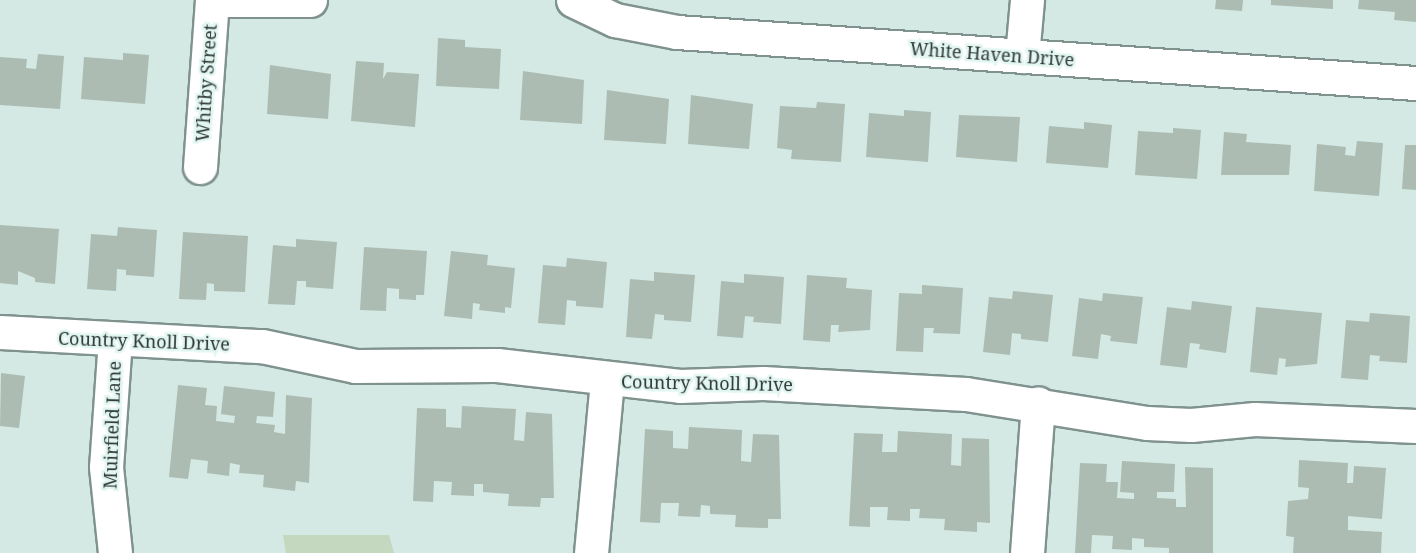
<!DOCTYPE html>
<style>
body{margin:0}
#map{position:relative;width:1416px;height:553px;overflow:hidden;background:#d4e9e4;font-family:"Noto Serif",serif}
div>[style]{position:absolute}
[style*='--x']{left:calc(var(--x)*1px);top:calc(var(--y)*1px);width:calc(var(--w)*1px);rotate:calc(var(--a)*1deg)}
.green>*{inset:0;background:#c4d7bf}
.building>*{inset:0;background:#acbcb3}
.roads{filter:drop-shadow(2px 0 #7f928e) drop-shadow(-2px 0 #7f928e) drop-shadow(0 2px #7f928e) drop-shadow(0 -2px #7f928e)}
.minor>*{height:33px;margin:-16.5px;padding:0 16.5px;transform-origin:16.5px;border-radius:16.5px;background:#fff}
span{translate:-50% -50%;white-space:nowrap;text-align:center;line-height:1.15;-webkit-text-stroke:5px #e1f6f1;paint-order:stroke}
.street-label{font-size:18px;color:#323a38}
</style>
<div id="map">
<div class="green">
<div style="clip-path:polygon(283px 535px,389px 535px,394px 553px,286px 553px)"></div>
</div>
<div class="building">
<div style="clip-path:polygon(1216px 0,1243px 0,1242px 11px,1215px 9px)"></div>
<div style="clip-path:polygon(1271px 0,1333px 0,1333px 9px,1271px 5px)"></div>
<div style="clip-path:polygon(1359px 0,1416px 0,1416px 22px,1394px 20px,1395px 12px,1358px 9px)"></div>
<div style="clip-path:polygon(438px 38px,465px 40px,465px 47px,501px 49px,499px 89px,436px 86px)"></div>
<div style="clip-path:polygon(123px 53px,149px 55px,145px 104px,81px 99px,84px 57px,123px 60px)"></div>
<div style="clip-path:polygon(38px 54px,64px 56px,60px 109px,0 105px,0 57px,27px 59px,26px 68px,36px 69px)"></div>
<div style="clip-path:polygon(356px 61px,384px 63px,383px 79px,387px 72px,419px 74px,415px 127px,351px 121px)"></div>
<div style="clip-path:polygon(270px 65px,331px 74px,328px 119px,267px 114px)"></div>
<div style="clip-path:polygon(523px 71px,584px 80px,582px 124px,520px 120px)"></div>
<div style="clip-path:polygon(607px 90px,669px 99px,666px 144px,604px 140px)"></div>
<div style="clip-path:polygon(691px 95px,753px 104px,749px 149px,688px 144px)"></div>
<div style="clip-path:polygon(817px 102px,845px 104px,841px 162px,791px 159px,792px 150px,777px 148px,780px 106px,816px 108px)"></div>
<div style="clip-path:polygon(904px 110px,931px 112px,928px 162px,866px 157px,869px 113px,904px 116px)"></div>
<div style="clip-path:polygon(959px 115px,1020px 117px,1017px 162px,956px 157px)"></div>
<div style="clip-path:polygon(1084px 122px,1112px 125px,1108px 168px,1046px 163px,1049px 126px,1084px 129px)"></div>
<div style="clip-path:polygon(1173px 128px,1201px 130px,1197px 179px,1135px 175px,1138px 131px,1173px 133px)"></div>
<div style="clip-path:polygon(1224px 132px,1247px 134px,1246px 142px,1291px 145px,1289px 175px,1221px 175px)"></div>
<div style="clip-path:polygon(1357px 141px,1383px 143px,1379px 196px,1314px 191px,1317px 144px,1346px 147px,1345px 155px,1355px 156px)"></div>
<div style="clip-path:polygon(1405px 145px,1416px 145px,1416px 190px,1402px 189px)"></div>
<div style="clip-path:polygon(0 225px,59px 229px,55px 284px,35px 282px,35px 278px,18px 271px,18px 285px,0 283px)"></div>
<div style="clip-path:polygon(118px 227px,157px 230px,154px 277px,126px 275px,126px 270px,117px 269px,116px 291px,87px 289px,91px 234px,117px 236px)"></div>
<div style="clip-path:polygon(183px 232px,248px 236px,245px 292px,214px 291px,214px 284px,207px 283px,206px 300px,179px 299px)"></div>
<div style="clip-path:polygon(296px 239px,337px 242px,333px 289px,306px 287px,306px 281px,297px 281px,295px 305px,268px 304px,273px 245px,296px 247px)"></div>
<div style="clip-path:polygon(364px 247px,427px 251px,424px 295px,416px 295px,416px 300px,399px 299px,399px 289px,387px 288px,386px 311px,360px 310px)"></div>
<div style="clip-path:polygon(451px 251px,488px 255px,487px 265px,515px 268px,511px 308px,505px 307px,505px 313px,479px 310px,480px 304px,473px 303px,472px 319px,444px 316px)"></div>
<div style="clip-path:polygon(567px 258px,607px 262px,603px 308px,576px 306px,576px 301px,567px 300px,565px 325px,538px 323px,543px 265px,566px 267px)"></div>
<div style="clip-path:polygon(654px 272px,695px 275px,691px 322px,664px 320px,664px 315px,655px 314px,652px 339px,626px 337px,630px 279px,654px 281px)"></div>
<div style="clip-path:polygon(744px 274px,784px 277px,781px 324px,753px 322px,754px 317px,745px 316px,743px 338px,717px 336px,721px 281px,744px 283px)"></div>
<div style="clip-path:polygon(807px 275px,847px 278px,846px 288px,872px 290px,870px 330px,838px 332px,839px 325px,831px 325px,830px 342px,803px 340px)"></div>
<div style="clip-path:polygon(922px 285px,963px 288px,960px 334px,933px 333px,934px 328px,924px 328px,923px 352px,896px 351px,899px 293px,922px 294px)"></div>
<div style="clip-path:polygon(1013px 291px,1053px 295px,1048px 342px,1021px 339px,1021px 334px,1012px 333px,1010px 355px,983px 352px,989px 297px,1012px 299px)"></div>
<div style="clip-path:polygon(1103px 293px,1143px 297px,1137px 344px,1110px 341px,1111px 336px,1101px 334px,1098px 359px,1072px 356px,1079px 298px,1102px 301px)"></div>
<div style="clip-path:polygon(1192px 301px,1232px 306px,1226px 353px,1199px 349px,1200px 344px,1190px 343px,1187px 368px,1160px 365px,1167px 307px,1191px 310px)"></div>
<div style="clip-path:polygon(1256px 307px,1322px 313px,1317px 364px,1285px 367px,1286px 359px,1279px 358px,1277px 375px,1250px 372px)"></div>
<div style="clip-path:polygon(1370px 313px,1410px 316px,1407px 363px,1379px 361px,1380px 356px,1370px 355px,1368px 380px,1341px 378px,1346px 320px,1369px 322px)"></div>
<div style="clip-path:polygon(1px 373px,25px 376px,19px 428px,0 426px)"></div>
<div style="clip-path:polygon(178px 385px,207px 388px,205px 405px,217px 406px,216px 421px,234px 423px,235px 416px,221px 414px,224px 386px,275px 392px,273px 417px,257px 416px,256px 423px,275px 425px,274px 432px,285px 434px,286px 395px,312px 398px,309px 483px,296px 481px,295px 491px,263px 487px,264px 475px,239px 473px,240px 465px,230px 463px,229px 476px,207px 473px,208px 461px,191px 459px,188px 479px,169px 477px)"></div>
<div style="clip-path:polygon(462px 406px,516px 409px,514px 440px,524px 441px,526px 412px,552px 414px,554px 498px,541px 498px,540px 507px,508px 506px,509px 494px,483px 492px,483px 484px,474px 484px,474px 496px,451px 495px,452px 482px,434px 481px,433px 502px,413px 501px,417px 408px,446px 409px,446px 427px,461px 428px)"></div>
<div style="clip-path:polygon(689px 427px,742px 430px,741px 461px,751px 462px,753px 434px,779px 435px,781px 519px,768px 519px,768px 528px,735px 527px,736px 515px,710px 514px,710px 506px,701px 505px,700px 517px,678px 516px,679px 503px,661px 503px,660px 523px,640px 522px,645px 429px,673px 431px,673px 448px,688px 449px)"></div>
<div style="clip-path:polygon(898px 431px,952px 434px,951px 465px,961px 466px,962px 438px,989px 439px,990px 523px,977px 522px,977px 532px,944px 530px,945px 519px,919px 518px,920px 509px,910px 509px,910px 521px,887px 520px,888px 507px,870px 507px,870px 527px,849px 526px,854px 433px,883px 434px,882px 452px,897px 452px)"></div>
<div style="clip-path:polygon(1299px 460px,1348px 463px,1347px 483px,1353px 483px,1354px 466px,1386px 468px,1382px 519px,1348px 516px,1348px 530px,1382px 532px,1381px 553px,1293px 553px,1294px 537px,1286px 536px,1288px 501px,1308px 499px,1309px 488px,1298px 487px)"></div>
<div style="clip-path:polygon(1122px 461px,1175px 464px,1174px 492px,1157px 492px,1157px 498px,1176px 499px,1176px 507px,1186px 507px,1185px 467px,1213px 468px,1213px 553px,1169px 553px,1169px 548px,1144px 547px,1144px 539px,1132px 538px,1132px 550px,1112px 549px,1113px 536px,1092px 535px,1091px 553px,1075px 553px,1080px 463px,1107px 464px,1106px 482px,1118px 482px,1117px 498px,1134px 499px,1134px 493px,1120px 492px)"></div>
</div>
<div class="roads">
<div class="minor">
<div style="--x:222;--y:0;--w:88;--a:0"></div>
<div style="--x:573;--y:0;--w:47;--a:25.5"></div>
<div style="--x:615;--y:20;--w:63;--a:11"></div>
<div style="--x:677;--y:32;--w:741;--a:3.95"></div>
<div style="--x:1022;--y:56;--w:56;--a:-84.9"></div>
<div style="--x:200;--y:167;--w:167;--a:-85.9"></div>
<div style="--x:0;--y:332;--w:262;--a:3.1"></div>
<div style="--x:262;--y:346;--w:95;--a:12.1"></div>
<div style="--x:355;--y:366;--w:142;--a:-0.4"></div>
<div style="--x:497;--y:365;--w:184;--a:6.5"></div>
<div style="--x:680;--y:386;--w:83;--a:-2.1"></div>
<div style="--x:763;--y:383;--w:203;--a:3.1"></div>
<div style="--x:966;--y:394;--w:183;--a:9.1"></div>
<div style="--x:1147;--y:423;--w:44;--a:2.6"></div>
<div style="--x:1191;--y:425;--w:64;--a:-5.4"></div>
<div style="--x:1255;--y:419;--w:161;--a:2.5"></div>
<div style="--x:115;--y:339;--w:128;--a:94"></div>
<div style="--x:106;--y:467;--w:86;--a:84"></div>
<div style="--x:591;--y:553;--w:173;--a:-84.7"></div>
<div style="--x:1027;--y:553;--w:150;--a:-85.8"></div>
</div>
</div>
<div class="street-label">
<span style="left:992px;top:54px;rotate:4deg">White Haven Drive</span>
<span style="left:206px;top:83px;rotate:-86deg">Whitby Street</span>
<span style="left:144px;top:341px;rotate:2deg">Country Knoll Drive</span>
<span style="left:707px;top:383px;rotate:1deg">Country Knoll Drive</span>
<span style="left:112px;top:425px;rotate:-88deg">Muirfield Lane</span>
</div>
</div>
